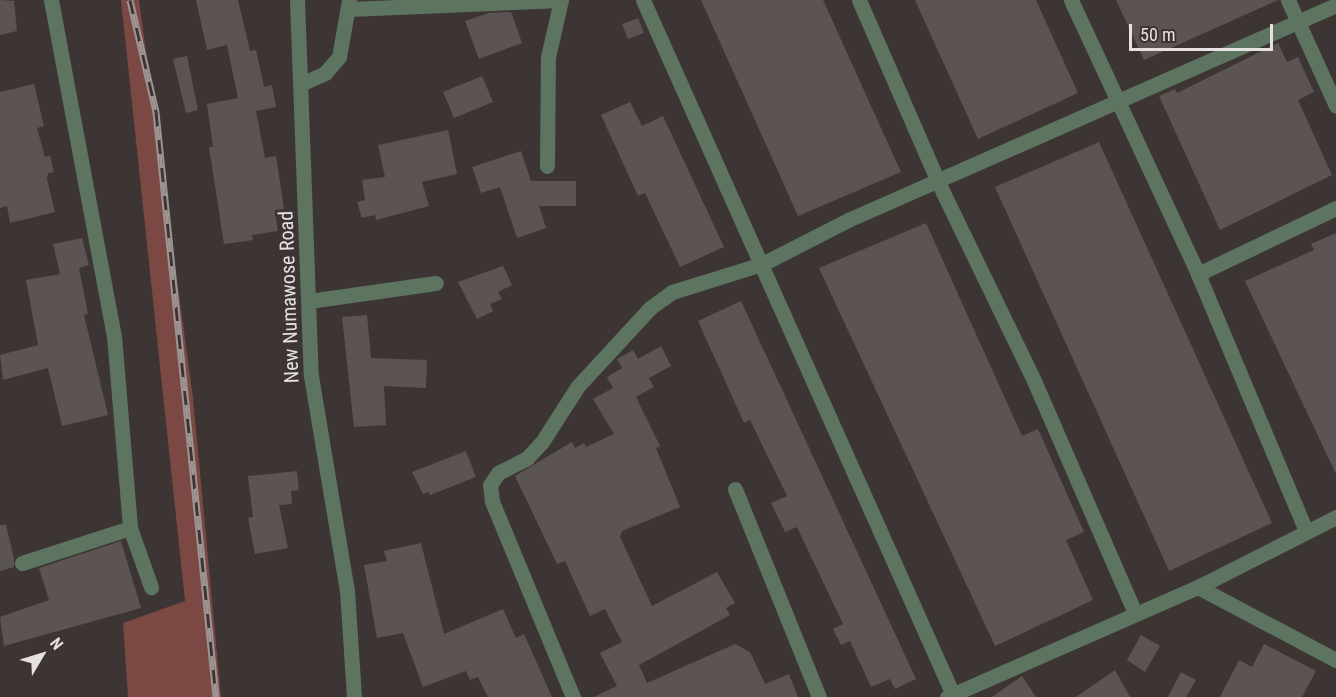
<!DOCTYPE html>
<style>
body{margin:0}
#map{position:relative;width:1336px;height:697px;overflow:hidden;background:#3d3534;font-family:"Roboto Condensed",sans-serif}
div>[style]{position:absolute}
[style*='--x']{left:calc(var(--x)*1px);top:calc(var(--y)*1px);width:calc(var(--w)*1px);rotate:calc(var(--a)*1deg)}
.green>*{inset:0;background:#7b4843}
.building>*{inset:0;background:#5c5453}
.minor>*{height:15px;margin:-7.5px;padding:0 7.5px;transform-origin:7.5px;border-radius:7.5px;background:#5d7461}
.rail>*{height:7px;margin-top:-3.5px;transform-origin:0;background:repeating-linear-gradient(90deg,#3d3534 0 14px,#9c9594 0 28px);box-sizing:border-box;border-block:2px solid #9c9594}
span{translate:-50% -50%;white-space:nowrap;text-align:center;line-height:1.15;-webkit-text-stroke:5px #3d3534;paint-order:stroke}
.street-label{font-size:20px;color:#e6e1e0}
.north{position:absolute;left:12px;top:625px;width:60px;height:60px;-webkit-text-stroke:4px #3d3534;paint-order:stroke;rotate:52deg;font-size:16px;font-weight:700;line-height:24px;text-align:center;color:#e6e1e0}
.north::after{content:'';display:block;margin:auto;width:21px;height:27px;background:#e6e1e0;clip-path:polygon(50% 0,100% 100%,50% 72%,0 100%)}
.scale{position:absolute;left:1129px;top:24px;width:144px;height:27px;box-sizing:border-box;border:3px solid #e6e1e0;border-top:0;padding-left:8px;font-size:18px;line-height:21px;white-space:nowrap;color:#e6e1e0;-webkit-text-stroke:4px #3d3534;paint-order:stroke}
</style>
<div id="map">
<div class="green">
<div style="clip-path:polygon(121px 0,139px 0,193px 398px,221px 697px,128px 697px,123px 623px,185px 601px)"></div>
</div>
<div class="building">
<div style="clip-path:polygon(0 0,14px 1px,17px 31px,0 35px)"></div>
<div style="clip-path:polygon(196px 0,238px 0,250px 51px,256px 50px,264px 87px,272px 85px,276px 107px,256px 111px,265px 158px,276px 156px,284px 209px,275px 210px,278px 231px,252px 235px,253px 240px,224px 244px,209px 147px,213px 147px,207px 104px,238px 98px,227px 45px,207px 50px)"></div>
<div style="clip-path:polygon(701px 0,823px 0,901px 172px,798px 216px)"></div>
<div style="clip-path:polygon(915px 0,1036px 0,1078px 93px,978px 139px)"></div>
<div style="clip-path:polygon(1116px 0,1278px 0,1144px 60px)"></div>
<div style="clip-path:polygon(511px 12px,522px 43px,479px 59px,465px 21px,489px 13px)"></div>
<div style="clip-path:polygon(638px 18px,644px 33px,628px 39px,622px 24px)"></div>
<div style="clip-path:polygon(1278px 43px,1287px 62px,1298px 57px,1314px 92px,1298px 100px,1332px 175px,1220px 230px,1159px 96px,1175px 89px,1177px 93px)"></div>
<div style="clip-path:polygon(187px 56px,198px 110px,186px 113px,173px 59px)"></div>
<div style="clip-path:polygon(482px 76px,493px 102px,454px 118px,443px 92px)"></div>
<div style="clip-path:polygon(34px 84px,44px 126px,37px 128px,45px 157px,50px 156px,54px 172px,48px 173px,47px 179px,55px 212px,10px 223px,7px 206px,0 208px,0 92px)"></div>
<div style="clip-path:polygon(630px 102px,642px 126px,663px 116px,724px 247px,680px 267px,645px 193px,638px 196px,601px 115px)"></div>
<div style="clip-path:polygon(448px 130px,457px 174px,422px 182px,429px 206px,376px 220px,375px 215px,362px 218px,357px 202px,365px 200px,362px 180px,385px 177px,378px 145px)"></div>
<div style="clip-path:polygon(1099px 142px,1272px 523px,1169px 571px,995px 187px)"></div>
<div style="clip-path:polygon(521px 151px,531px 181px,576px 181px,576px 206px,539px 206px,546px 228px,517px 238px,500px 187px,481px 193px,472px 167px)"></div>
<div style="clip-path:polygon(926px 223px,1022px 436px,1038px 429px,1084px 532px,1066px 540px,1093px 600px,995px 646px,819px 268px)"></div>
<div style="clip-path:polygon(1336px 233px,1336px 474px,1245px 281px,1314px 250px,1311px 244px)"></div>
<div style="clip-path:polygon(82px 238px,89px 265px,79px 268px,88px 314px,84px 315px,108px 415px,62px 426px,48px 368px,3px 380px,0 355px,38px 345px,26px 280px,60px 274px,53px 244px)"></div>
<div style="clip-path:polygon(503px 266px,512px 285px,498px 292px,502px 299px,490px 304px,493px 311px,477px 319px,458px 282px)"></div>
<div style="clip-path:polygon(741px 301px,916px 679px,895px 689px,890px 679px,871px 687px,850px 641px,841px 645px,833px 629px,843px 624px,797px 527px,785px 532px,771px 503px,787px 496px,750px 420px,744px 423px,698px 321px)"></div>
<div style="clip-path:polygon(367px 315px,371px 358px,427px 360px,426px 388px,384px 386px,386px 425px,354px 427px,342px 317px)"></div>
<div style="clip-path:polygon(661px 346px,671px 366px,649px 378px,654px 387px,636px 397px,660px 446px,656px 448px,680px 507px,622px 531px,620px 537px,652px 606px,717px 572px,735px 603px,726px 608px,730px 615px,639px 665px,647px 683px,735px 644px,750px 652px,765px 684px,789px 674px,798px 697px,594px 697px,617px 686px,600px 653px,622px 642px,605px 609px,590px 616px,565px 561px,557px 564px,515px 476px,572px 442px,575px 448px,584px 443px,586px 447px,614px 434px,593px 399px,613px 388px,607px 377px,622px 368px,617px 359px,633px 350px,638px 359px)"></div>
<div style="clip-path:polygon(466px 451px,476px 477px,430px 495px,428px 492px,423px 494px,412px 472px)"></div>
<div style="clip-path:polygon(297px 471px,299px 490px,291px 491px,292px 504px,279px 505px,288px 548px,255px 554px,248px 518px,253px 517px,248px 476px)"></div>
<div style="clip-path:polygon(0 525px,6px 525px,14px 558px,14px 567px,0 571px)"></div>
<div style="clip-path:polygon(121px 541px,141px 608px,4px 646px,0 617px,49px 600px,39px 568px)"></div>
<div style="clip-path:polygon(421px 543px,444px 634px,503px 609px,516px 638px,524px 634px,552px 697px,488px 697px,478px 677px,470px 680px,466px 671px,423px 687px,403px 633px,377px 638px,364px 565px,387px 561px,384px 551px)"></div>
<div style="clip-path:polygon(1141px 635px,1160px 646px,1145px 672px,1127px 660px)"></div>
<div style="clip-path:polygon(1264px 644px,1316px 671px,1302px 697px,1220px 697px,1239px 660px,1252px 667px)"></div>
<div style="clip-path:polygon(1115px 670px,1130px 697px,1076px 697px)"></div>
<div style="clip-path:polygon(1181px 672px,1196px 680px,1186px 697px,1168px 697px)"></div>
<div style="clip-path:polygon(1022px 676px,1036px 697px,992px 697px)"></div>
</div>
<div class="minor">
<div style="--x:51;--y:0;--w:342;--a:79.4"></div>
<div style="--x:114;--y:336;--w:193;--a:85.2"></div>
<div style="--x:130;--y:528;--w:63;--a:70.4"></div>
<div style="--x:297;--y:0;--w:376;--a:87.9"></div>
<div style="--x:311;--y:376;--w:218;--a:80.5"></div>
<div style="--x:347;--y:591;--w:106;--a:86.2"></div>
<div style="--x:643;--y:0;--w:763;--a:65.95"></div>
<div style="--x:859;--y:0;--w:198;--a:66.5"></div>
<div style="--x:938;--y:182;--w:223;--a:64.2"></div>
<div style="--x:1035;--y:383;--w:251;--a:66.5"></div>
<div style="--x:1071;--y:0;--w:302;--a:65.1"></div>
<div style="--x:1198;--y:274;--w:279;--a:67.2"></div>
<div style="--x:1288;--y:0;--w:116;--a:65.6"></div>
<div style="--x:349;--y:9;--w:212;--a:-2.4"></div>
<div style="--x:303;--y:83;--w:24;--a:-24"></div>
<div style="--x:325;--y:73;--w:21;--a:-49"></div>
<div style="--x:339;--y:57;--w:58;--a:-80"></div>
<div style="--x:547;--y:166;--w:109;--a:-89.5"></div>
<div style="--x:548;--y:57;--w:58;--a:-77.2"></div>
<div style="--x:1198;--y:274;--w:153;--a:-25.6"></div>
<div style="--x:309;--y:301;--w:128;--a:-8.1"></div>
<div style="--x:735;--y:489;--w:224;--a:68"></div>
<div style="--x:22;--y:563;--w:114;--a:-18"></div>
<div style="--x:1198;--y:587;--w:156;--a:27.9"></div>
<div style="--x:573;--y:697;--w:212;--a:-112.5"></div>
<div style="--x:492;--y:501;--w:16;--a:-97"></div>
<div style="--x:490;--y:485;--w:14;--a:-56"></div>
<div style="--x:498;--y:473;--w:33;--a:-27"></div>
<div style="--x:527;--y:458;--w:22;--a:-47"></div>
<div style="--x:542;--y:442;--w:67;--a:-57.3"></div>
<div style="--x:578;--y:386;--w:106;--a:-47.3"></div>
<div style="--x:650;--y:308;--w:27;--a:-36"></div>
<div style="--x:672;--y:292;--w:94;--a:-17.3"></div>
<div style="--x:762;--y:264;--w:97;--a:-27.1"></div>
<div style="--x:848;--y:220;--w:533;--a:-23.78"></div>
<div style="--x:947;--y:697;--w:274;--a:-23.7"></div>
<div style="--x:1198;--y:587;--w:155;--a:-26.9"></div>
</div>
<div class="rail">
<div style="--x:130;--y:0;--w:115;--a:76.9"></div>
<div style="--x:156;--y:112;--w:588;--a:84.14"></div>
</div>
<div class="street-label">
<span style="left:289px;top:297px;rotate:-92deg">New Numawose Road</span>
</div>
<div class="north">N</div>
<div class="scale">50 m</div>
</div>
